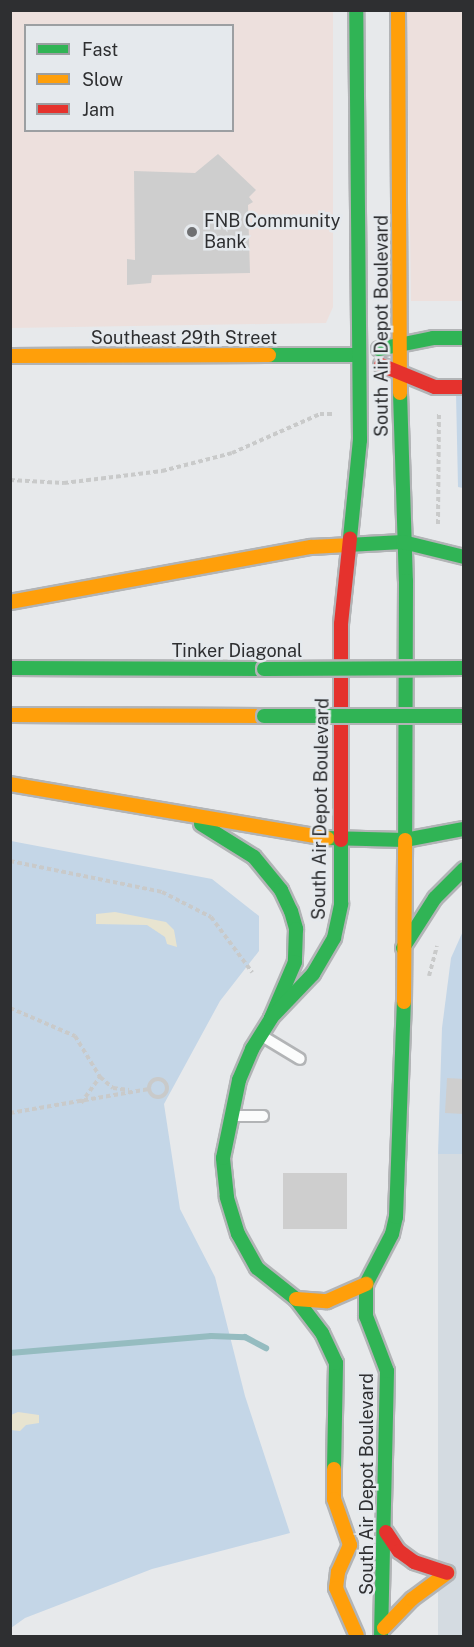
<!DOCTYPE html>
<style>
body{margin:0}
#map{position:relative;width:474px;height:1647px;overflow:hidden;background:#e7e9eb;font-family:"Public Sans",sans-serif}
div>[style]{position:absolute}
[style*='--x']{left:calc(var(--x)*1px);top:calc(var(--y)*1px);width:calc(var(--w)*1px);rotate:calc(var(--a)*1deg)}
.commercial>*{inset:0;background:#ede0dd}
.built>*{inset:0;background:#d4dbe1}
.green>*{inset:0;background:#c4d6e7}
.sand>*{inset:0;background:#e8e4d0}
.stream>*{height:6px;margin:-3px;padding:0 3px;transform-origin:3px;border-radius:3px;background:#95bcc0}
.building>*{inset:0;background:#cecece}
.path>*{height:4px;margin-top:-2px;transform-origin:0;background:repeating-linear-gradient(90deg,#c9caca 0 4.5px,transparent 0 7.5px)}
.path>.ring{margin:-2px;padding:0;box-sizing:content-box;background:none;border:4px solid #c9caca;border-radius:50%}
.roads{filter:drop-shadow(2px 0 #b2b4b6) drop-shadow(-2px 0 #b2b4b6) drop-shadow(0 2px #b2b4b6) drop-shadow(0 -2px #b2b4b6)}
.lane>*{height:10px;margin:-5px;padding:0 5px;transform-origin:5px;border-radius:5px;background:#fbfcfc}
.fast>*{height:14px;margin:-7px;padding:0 7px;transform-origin:7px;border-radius:7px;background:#30b455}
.slow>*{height:14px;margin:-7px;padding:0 7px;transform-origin:7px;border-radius:7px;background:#ff9f0a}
.jam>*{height:14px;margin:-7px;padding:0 7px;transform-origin:7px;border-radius:7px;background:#e5322d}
.bridges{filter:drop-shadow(2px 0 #b2b4b6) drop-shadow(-2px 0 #b2b4b6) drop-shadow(0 2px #b2b4b6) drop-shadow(0 -2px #b2b4b6)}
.fast-bridge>*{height:14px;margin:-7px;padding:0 7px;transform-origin:7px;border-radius:7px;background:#30b455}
.dots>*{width:16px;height:16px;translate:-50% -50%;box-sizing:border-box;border:3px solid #e5e9ed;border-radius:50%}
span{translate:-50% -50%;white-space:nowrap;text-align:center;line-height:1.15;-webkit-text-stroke:5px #e5e9ed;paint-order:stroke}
.poi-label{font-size:18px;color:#2e2f31}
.left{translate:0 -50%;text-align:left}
.street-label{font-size:18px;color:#2e2f31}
.frame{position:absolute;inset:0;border:12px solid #2e2f31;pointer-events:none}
.legend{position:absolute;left:24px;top:24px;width:210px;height:108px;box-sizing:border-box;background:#e5e9ed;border:2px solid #9c9fa2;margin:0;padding:8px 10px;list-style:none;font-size:18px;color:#2e2f31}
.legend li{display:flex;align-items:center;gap:12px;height:30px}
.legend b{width:30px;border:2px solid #9c9fa2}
</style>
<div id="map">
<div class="commercial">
<div style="clip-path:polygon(evenodd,10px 11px,333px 11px,333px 307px,326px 323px,11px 328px,10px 11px,26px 26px,232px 26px,232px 130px,26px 130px,26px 26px)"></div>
<div style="clip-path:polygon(407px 11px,463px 11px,463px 301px,411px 301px)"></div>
</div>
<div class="built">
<div style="clip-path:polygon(438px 1154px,463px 1154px,463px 1636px,438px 1636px)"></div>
</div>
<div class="green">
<div style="clip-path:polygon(456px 393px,463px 393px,463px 488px,458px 487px)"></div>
<div style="clip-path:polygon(11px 841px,212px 879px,259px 916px,259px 951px,220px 1001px,164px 1104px,180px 1209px,215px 1277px,245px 1396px,290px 1533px,152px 1569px,25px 1618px,11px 1628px)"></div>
<div style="clip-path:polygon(463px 931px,463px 1154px,438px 1154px,442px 1028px,451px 958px)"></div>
</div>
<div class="sand">
<div style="clip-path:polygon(115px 912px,166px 922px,174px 930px,177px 947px,167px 944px,165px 937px,147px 925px,96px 924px,96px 914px)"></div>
<div style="clip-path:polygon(18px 1412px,39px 1415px,39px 1423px,26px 1425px,20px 1431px,11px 1430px,11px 1415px)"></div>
</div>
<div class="stream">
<div style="--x:10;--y:1353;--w:202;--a:-4.8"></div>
<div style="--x:211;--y:1336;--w:34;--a:2"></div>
<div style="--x:245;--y:1337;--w:24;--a:28"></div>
</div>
<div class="building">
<div style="clip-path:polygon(218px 154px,256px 190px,249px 197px,253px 202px,248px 205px,250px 273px,152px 275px,151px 283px,127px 285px,127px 259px,135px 260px,134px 171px,195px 173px)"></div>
<div style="clip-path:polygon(447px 1078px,464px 1079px,464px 1114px,445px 1113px)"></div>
<div style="clip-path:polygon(283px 1173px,347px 1173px,347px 1229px,283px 1229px)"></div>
</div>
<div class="path">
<div style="--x:10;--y:480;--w:54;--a:3.2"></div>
<div style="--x:64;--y:483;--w:99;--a:-7"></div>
<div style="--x:162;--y:471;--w:72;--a:-14.4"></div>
<div style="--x:232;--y:453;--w:96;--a:-23.9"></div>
<div style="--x:320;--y:414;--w:14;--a:0"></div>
<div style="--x:438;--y:524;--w:112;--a:-89.5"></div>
<div style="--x:10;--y:861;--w:155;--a:11.5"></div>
<div style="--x:162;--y:892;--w:55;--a:27"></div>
<div style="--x:211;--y:917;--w:69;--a:53.3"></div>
<div style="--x:429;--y:976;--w:31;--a:-75"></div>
<div style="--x:10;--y:1008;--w:71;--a:23.3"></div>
<div style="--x:75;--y:1036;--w:48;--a:58.6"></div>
<div class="ring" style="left:149px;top:1079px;width:14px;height:14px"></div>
<div style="--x:81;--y:1103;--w:32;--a:-54"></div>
<div style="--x:100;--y:1077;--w:17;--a:40"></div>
<div style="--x:113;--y:1088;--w:16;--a:7"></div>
<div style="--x:10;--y:1113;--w:141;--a:-9.8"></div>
</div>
<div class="roads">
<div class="lane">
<div style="--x:262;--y:1036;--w:44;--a:31.2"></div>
<div style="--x:232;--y:1116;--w:31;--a:0"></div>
</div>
<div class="fast">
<div style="--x:379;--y:349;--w:55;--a:-11.5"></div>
<div style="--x:433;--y:338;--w:31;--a:0"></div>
<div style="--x:269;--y:355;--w:89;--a:0"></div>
<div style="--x:400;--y:393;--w:188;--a:88.2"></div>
<div style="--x:406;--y:581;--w:259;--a:90.2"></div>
<div style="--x:350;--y:538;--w:99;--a:-84.2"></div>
<div style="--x:360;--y:440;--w:430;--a:-90.5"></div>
<div style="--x:347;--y:545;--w:56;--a:-3.1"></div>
<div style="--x:403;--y:542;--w:63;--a:13.8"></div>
<div style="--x:10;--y:668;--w:254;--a:0.2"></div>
<div style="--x:201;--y:824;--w:62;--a:31.9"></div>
<div style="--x:254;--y:857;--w:43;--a:50.7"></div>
<div style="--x:281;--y:890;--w:23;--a:65"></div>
<div style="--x:291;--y:911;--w:19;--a:74"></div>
<div style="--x:296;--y:929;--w:33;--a:92"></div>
<div style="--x:295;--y:962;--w:61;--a:113.2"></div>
<div style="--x:327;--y:838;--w:78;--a:1.5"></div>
<div style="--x:405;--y:840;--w:60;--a:-10.6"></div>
<div style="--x:403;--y:948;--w:59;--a:-57.4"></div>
<div style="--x:435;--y:898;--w:41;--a:-45"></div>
<div style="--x:334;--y:1469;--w:106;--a:-88.9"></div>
<div style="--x:336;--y:1363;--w:33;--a:-115"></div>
<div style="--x:322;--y:1333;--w:43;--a:-127.4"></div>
<div style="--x:296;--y:1299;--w:50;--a:-141.5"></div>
<div style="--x:257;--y:1268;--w:39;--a:-119"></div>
<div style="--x:238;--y:1234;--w:39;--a:-107"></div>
<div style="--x:227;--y:1197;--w:39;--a:-96"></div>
<div style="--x:223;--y:1158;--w:80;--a:-78.4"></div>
<div style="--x:239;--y:1080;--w:34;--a:-67"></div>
<div style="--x:252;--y:1049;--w:36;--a:-58"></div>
<div style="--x:271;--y:1018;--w:61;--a:-46.3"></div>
<div style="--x:313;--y:974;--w:42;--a:-59.7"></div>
<div style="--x:334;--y:938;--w:35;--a:-78"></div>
<div style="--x:341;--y:904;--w:64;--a:-90"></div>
<div style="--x:381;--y:1636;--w:265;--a:-88.7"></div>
<div style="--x:387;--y:1371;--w:59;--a:-110.9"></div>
<div style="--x:366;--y:1316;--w:32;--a:-90"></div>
<div style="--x:366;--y:1284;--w:56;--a:-62.5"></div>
<div style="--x:392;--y:1234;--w:17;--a:-77"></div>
<div style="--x:396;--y:1217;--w:215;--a:-87.9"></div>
</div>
<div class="slow">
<div style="--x:398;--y:10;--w:383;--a:89.7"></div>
<div style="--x:10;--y:356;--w:259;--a:-0.2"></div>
<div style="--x:10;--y:602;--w:306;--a:-10.4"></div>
<div style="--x:311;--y:547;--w:36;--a:-3"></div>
<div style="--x:10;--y:715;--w:254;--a:0.2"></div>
<div style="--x:10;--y:784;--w:322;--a:9.7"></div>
<div style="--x:404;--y:1002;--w:162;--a:-89.6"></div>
<div style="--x:296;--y:1299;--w:31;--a:4"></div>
<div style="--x:327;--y:1301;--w:43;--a:-23.6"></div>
<div style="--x:334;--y:1469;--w:30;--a:90"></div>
<div style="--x:334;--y:1499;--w:49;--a:70.8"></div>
<div style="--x:350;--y:1545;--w:30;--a:114"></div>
<div style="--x:338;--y:1572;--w:16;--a:97"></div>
<div style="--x:336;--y:1588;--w:52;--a:66.4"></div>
<div style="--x:384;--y:1628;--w:40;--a:-46"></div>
<div style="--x:412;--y:1599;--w:44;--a:-36.6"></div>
</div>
<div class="jam">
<div style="--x:381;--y:365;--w:58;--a:22.2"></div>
<div style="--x:435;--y:387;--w:29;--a:0"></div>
<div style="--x:341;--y:840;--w:216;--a:-90"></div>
<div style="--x:341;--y:624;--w:86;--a:-84"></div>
<div style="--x:386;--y:1532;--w:23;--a:56"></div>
<div style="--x:399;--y:1551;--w:19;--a:36"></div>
<div style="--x:414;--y:1562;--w:35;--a:18"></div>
</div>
</div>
<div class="bridges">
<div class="fast-bridge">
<div style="--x:264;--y:669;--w:200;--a:-0.3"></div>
<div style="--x:264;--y:716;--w:200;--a:0"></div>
</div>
</div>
<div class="dots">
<div style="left:192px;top:232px;background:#6f7072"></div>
</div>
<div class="poi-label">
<span class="left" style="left:204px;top:232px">FNB Community<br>Bank</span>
</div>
<div class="street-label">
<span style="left:382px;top:326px;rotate:-90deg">South Air Depot Boulevard</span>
<span style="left:184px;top:338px">Southeast 29th Street</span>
<span style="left:237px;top:651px">Tinker Diagonal</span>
<span style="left:321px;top:809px;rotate:-89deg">South Air Depot Boulevard</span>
<span style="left:367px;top:1484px;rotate:-90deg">South Air Depot Boulevard</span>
</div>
<div class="frame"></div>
<ul class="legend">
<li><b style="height:8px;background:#30b455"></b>Fast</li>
<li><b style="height:8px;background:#ff9f0a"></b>Slow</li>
<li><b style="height:8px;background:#e5322d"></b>Jam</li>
</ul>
</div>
